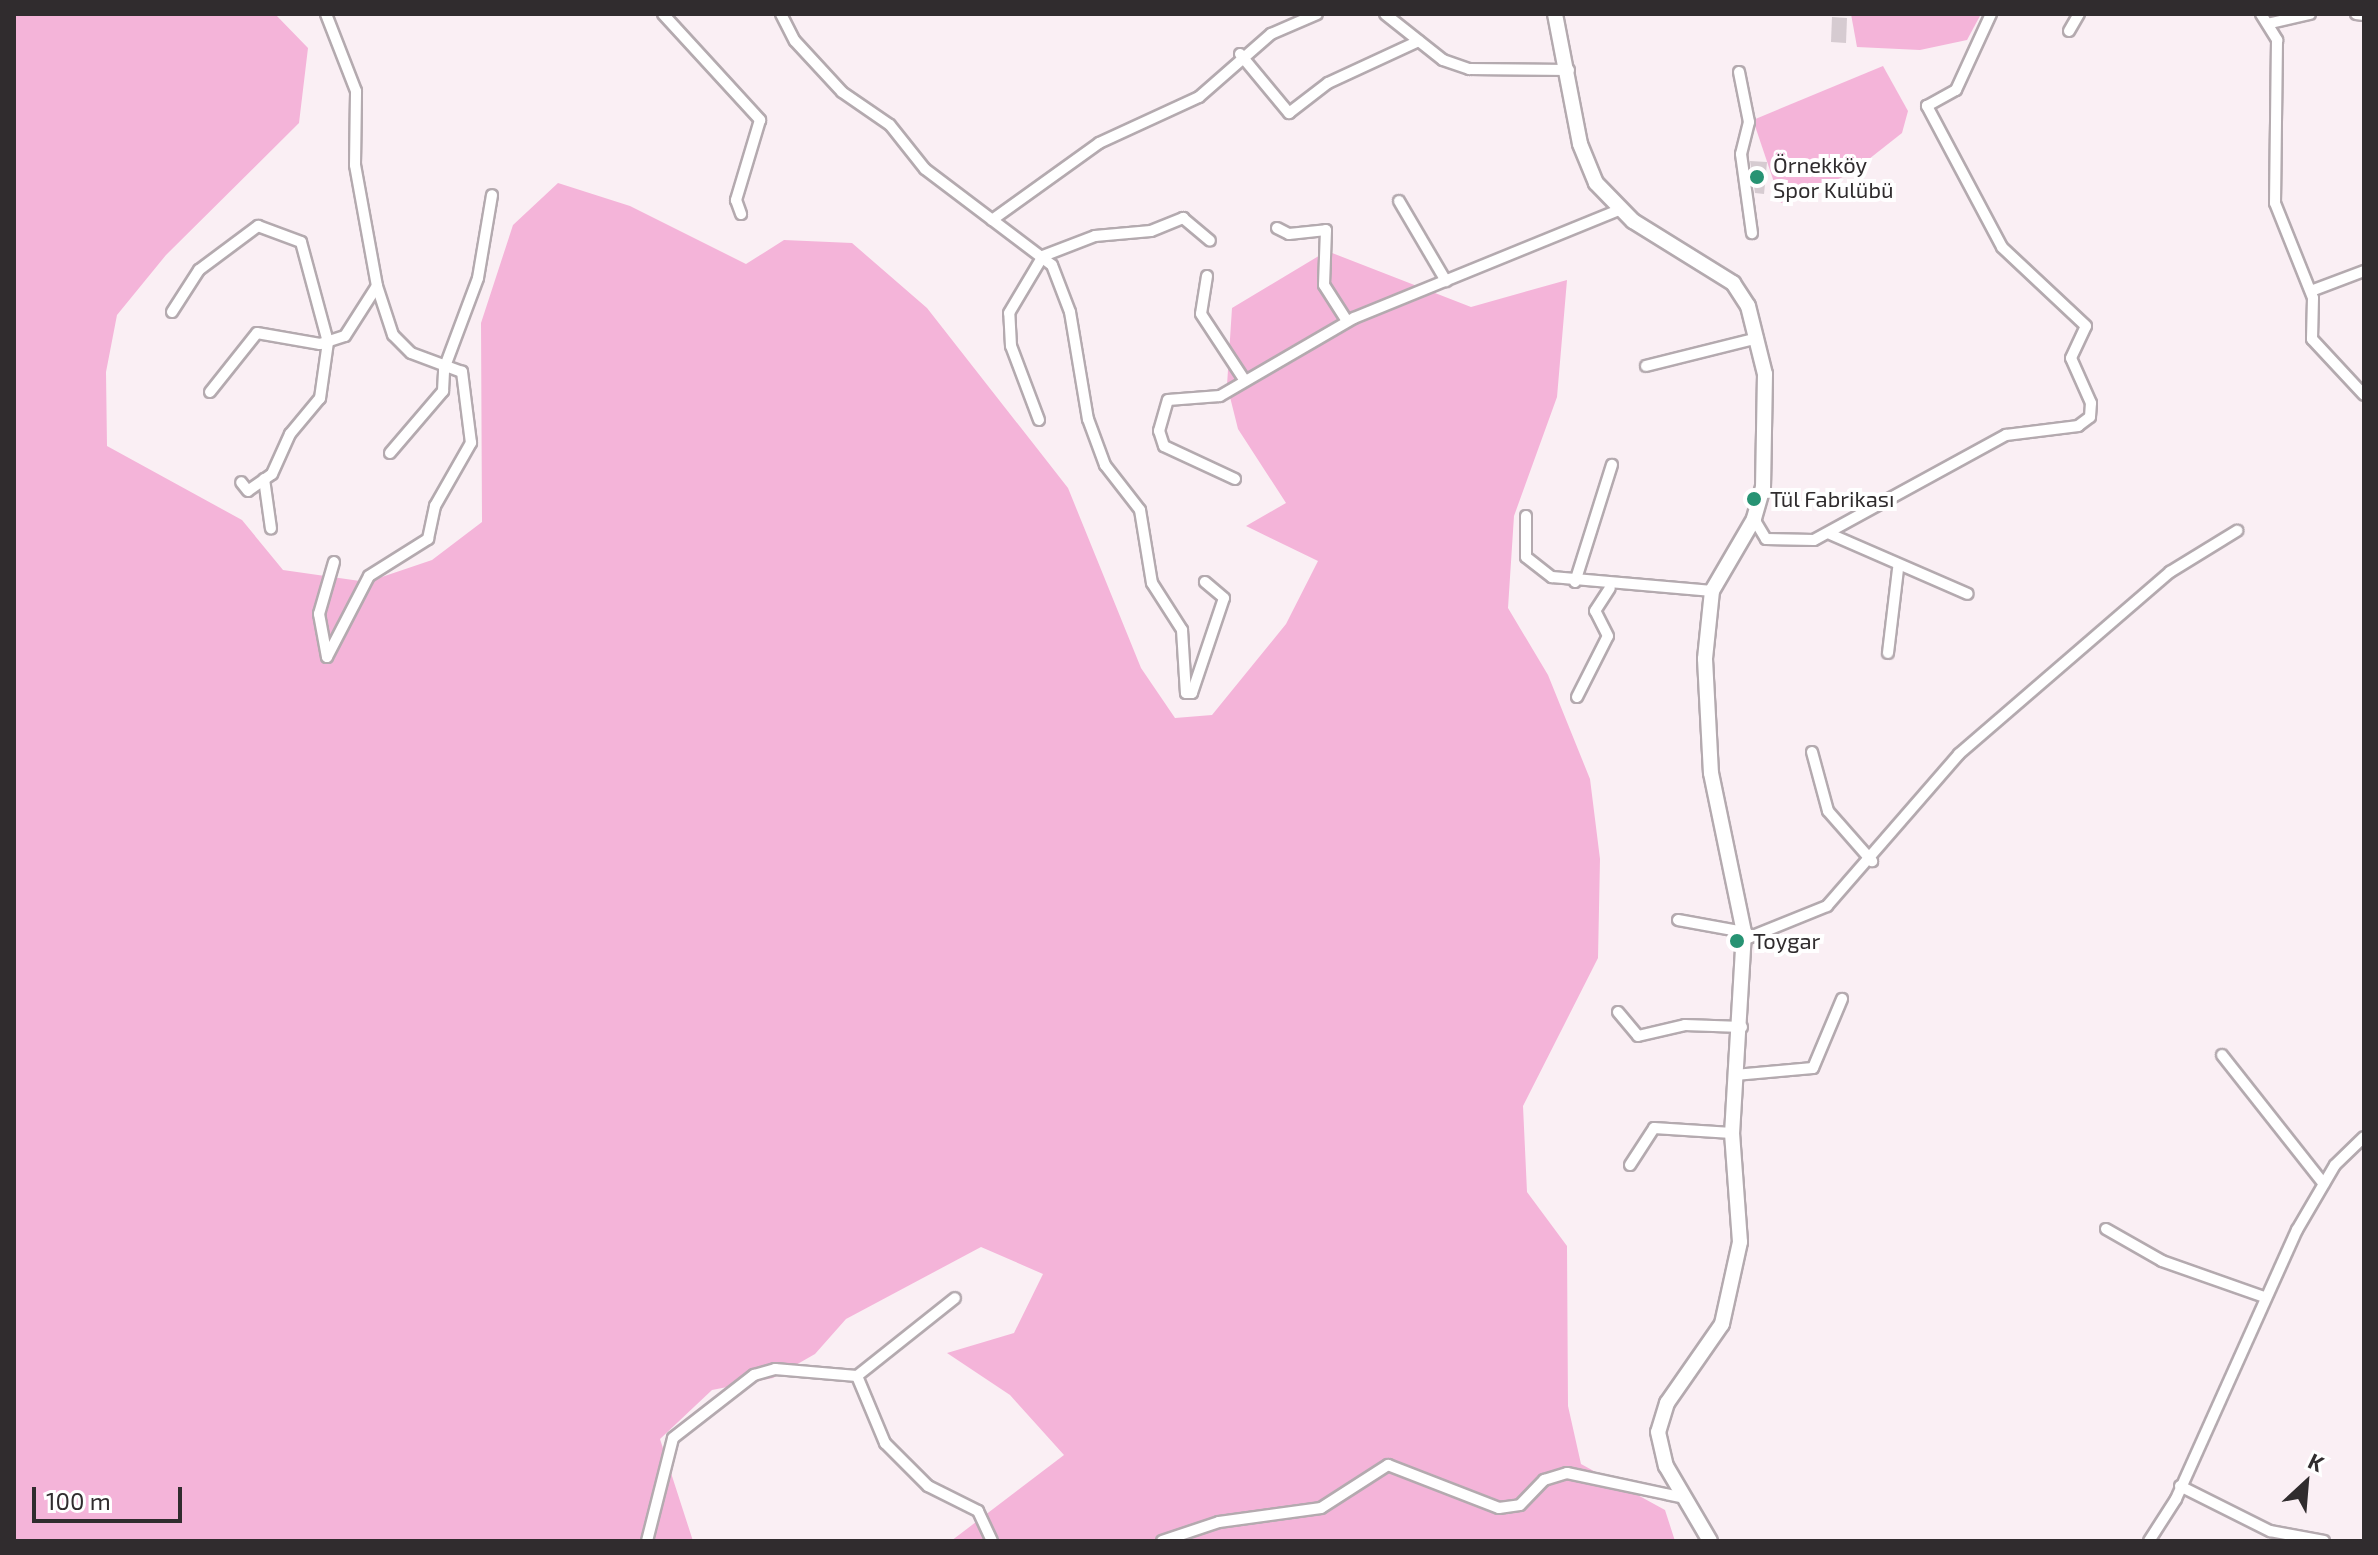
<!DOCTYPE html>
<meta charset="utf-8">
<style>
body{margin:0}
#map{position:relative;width:2378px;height:1555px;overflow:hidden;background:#faeff4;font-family:"Exo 2",sans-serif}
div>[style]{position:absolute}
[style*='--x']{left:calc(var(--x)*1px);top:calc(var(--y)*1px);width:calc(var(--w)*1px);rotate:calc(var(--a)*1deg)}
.green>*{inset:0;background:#f4b4d9}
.building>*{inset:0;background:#d6cbd1}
.roads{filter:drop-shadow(2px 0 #b4aaaf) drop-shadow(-2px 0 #b4aaaf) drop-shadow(0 2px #b4aaaf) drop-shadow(0 -2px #b4aaaf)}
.street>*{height:10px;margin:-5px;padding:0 5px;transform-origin:5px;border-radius:5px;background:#fff}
.secondary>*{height:14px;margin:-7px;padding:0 7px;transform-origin:7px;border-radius:7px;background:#fff}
.dots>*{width:22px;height:22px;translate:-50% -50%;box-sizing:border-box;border:4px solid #fff;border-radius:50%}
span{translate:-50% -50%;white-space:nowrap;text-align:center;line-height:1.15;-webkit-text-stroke:8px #fff;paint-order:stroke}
.poi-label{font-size:22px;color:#302c2e}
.left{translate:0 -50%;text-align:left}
.frame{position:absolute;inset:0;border:16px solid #302c2e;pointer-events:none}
.north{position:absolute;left:2266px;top:1443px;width:80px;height:80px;-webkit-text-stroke:6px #fff;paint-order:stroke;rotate:26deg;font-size:22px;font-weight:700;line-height:32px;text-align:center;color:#302c2e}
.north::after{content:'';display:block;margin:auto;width:28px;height:36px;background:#302c2e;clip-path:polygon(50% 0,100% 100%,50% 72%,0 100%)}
.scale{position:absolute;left:32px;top:1487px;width:150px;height:36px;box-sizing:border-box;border:4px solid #302c2e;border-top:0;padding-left:10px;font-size:24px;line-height:28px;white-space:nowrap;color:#302c2e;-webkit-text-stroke:6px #fff;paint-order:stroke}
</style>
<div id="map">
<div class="green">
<div style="clip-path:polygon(14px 14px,275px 14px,308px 48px,299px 123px,166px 255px,117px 315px,106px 372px,107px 446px,242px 520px,283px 570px,367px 582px,432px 560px,482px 522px,481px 323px,513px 225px,558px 183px,630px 206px,746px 264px,784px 240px,852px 243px,927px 308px,1068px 488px,1141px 668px,1175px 718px,1212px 715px,1286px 624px,1318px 561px,1246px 526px,1286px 503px,1238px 429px,1227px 385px,1232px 308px,1327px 251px,1471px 307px,1567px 280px,1557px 397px,1514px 516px,1508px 608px,1548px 675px,1590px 779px,1600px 859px,1598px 958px,1523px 1106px,1527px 1192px,1567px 1246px,1568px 1406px,1581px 1464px,1665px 1510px,1675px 1541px,951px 1541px,1064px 1455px,1010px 1395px,947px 1353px,1014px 1333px,1043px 1274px,981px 1247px,846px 1319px,815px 1354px,773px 1378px,712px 1390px,660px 1439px,693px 1541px,14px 1541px)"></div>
<div style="clip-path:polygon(1851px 14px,1981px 14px,1967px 40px,1920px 50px,1857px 47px)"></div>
<div style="clip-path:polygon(1883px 66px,1908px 111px,1902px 133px,1850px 174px,1781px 203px,1753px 120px)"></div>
</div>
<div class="building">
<div style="clip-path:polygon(1832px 17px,1847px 18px,1846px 43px,1831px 42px)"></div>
<div style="clip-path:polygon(1750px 161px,1767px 162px,1764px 194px,1755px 193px)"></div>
</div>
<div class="roads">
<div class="street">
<div style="--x:663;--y:14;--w:144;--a:47.5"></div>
<div style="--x:760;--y:120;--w:84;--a:106.7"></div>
<div style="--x:736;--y:200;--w:15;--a:70"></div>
<div style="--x:781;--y:14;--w:30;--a:63"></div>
<div style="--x:795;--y:41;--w:69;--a:47.3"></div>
<div style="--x:842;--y:92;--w:58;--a:34.5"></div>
<div style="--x:890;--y:125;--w:56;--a:51.5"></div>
<div style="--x:925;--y:169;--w:159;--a:37.1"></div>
<div style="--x:1052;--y:265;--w:50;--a:69"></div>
<div style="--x:1070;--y:312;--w:109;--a:80.5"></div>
<div style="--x:1088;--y:419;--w:49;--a:69.7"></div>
<div style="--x:1105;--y:465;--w:57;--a:52.1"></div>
<div style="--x:1140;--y:510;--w:74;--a:80.7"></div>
<div style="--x:1152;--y:583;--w:56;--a:57.4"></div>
<div style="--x:1182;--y:630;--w:63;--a:86.4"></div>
<div style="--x:1186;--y:693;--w:6;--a:0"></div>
<div style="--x:1192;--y:693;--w:100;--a:-71.4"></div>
<div style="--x:1224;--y:598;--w:25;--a:-140"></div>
<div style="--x:1385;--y:14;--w:74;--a:38.4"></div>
<div style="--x:1443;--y:60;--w:28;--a:19"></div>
<div style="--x:1469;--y:69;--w:100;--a:0.6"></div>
<div style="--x:2261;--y:14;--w:31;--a:58"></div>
<div style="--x:2277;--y:40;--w:163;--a:90.7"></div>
<div style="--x:2275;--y:203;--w:102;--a:68.2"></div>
<div style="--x:2313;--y:298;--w:41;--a:91.4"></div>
<div style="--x:2312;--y:339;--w:76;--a:47.1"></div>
<div style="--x:2356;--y:14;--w:8;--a:7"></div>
<div style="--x:2271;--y:23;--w:40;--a:-13"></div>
<div style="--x:2069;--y:31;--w:20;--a:-60"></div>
<div style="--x:1240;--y:54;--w:77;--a:50.3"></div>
<div style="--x:1289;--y:113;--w:49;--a:-37.6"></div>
<div style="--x:1328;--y:83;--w:100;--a:-24.8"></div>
<div style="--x:1739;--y:72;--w:51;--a:78.7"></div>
<div style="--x:1749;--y:122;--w:33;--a:104"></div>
<div style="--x:1741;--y:154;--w:80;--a:82.1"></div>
<div style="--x:1399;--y:201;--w:93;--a:59.6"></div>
<div style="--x:992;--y:220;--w:132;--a:-35.7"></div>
<div style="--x:1099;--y:143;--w:110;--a:-24.7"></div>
<div style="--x:1199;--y:97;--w:96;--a:-41.2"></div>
<div style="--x:1271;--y:34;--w:50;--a:-23.5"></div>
<div style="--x:1277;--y:228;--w:13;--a:27"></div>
<div style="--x:1289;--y:234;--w:37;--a:-6"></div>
<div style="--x:1326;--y:230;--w:55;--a:92.1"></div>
<div style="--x:1324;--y:285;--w:43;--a:57.4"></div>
<div style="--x:1207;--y:276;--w:38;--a:99"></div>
<div style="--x:1201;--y:314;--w:80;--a:56.7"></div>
<div style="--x:2311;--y:291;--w:57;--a:-20.7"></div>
<div style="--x:172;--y:312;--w:50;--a:-57.3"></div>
<div style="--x:199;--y:270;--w:74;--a:-36.7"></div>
<div style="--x:258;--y:226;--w:46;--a:20.4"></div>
<div style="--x:301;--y:242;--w:104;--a:74.9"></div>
<div style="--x:328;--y:342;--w:57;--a:98.1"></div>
<div style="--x:320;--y:398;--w:47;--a:129.8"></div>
<div style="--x:290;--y:434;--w:44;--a:114.2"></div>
<div style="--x:272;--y:474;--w:29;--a:145"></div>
<div style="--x:248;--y:491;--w:11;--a:-128"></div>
<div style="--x:1646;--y:366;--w:115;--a:-14"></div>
<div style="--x:210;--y:392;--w:75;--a:-51.5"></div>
<div style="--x:257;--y:333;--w:64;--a:9.9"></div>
<div style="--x:320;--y:344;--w:26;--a:-18"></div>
<div style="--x:345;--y:336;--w:59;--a:-57.4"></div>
<div style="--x:377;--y:286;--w:123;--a:-100.3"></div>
<div style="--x:355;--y:165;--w:74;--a:-89.2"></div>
<div style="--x:356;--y:91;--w:83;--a:-111.3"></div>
<div style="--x:1039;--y:420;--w:79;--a:-110.7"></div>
<div style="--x:1011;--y:346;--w:33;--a:-93"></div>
<div style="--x:1009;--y:313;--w:66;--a:-59.2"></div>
<div style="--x:1043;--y:256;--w:56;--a:-21"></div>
<div style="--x:1095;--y:236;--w:56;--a:-5.1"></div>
<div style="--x:1151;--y:231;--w:35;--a:-22"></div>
<div style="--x:1183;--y:218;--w:35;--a:40"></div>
<div style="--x:390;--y:453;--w:82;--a:-49.5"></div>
<div style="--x:443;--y:391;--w:22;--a:-87"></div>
<div style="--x:444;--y:369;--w:97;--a:-69.5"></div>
<div style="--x:478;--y:278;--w:84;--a:-80.4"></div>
<div style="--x:264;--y:479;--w:50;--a:82"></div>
<div style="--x:1235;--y:479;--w:78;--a:-155.1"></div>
<div style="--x:1164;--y:446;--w:16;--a:-108"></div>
<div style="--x:1159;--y:431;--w:32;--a:-74"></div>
<div style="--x:1168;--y:400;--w:52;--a:-4.4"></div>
<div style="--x:1220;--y:396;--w:155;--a:-30.2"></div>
<div style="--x:1354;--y:318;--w:286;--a:-22.2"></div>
<div style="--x:1526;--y:516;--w:41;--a:90"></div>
<div style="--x:1526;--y:557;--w:33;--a:38"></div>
<div style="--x:1552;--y:577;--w:161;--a:5"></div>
<div style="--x:1754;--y:519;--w:23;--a:59"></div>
<div style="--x:1766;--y:539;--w:48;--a:1.2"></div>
<div style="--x:1814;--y:540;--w:219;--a:-28.7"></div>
<div style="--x:2006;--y:435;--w:73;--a:-7.1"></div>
<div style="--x:2078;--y:426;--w:15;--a:-37"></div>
<div style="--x:2090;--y:417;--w:14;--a:-86"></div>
<div style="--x:2091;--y:403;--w:49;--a:-114"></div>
<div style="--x:2071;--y:358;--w:35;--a:-65"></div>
<div style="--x:2086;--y:326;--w:115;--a:-136.8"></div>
<div style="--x:2002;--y:247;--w:160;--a:-118"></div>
<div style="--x:1927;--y:106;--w:33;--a:-29"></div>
<div style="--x:1956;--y:90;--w:84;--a:-65.3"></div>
<div style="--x:1830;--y:534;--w:150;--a:23.5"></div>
<div style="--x:1575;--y:582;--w:123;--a:-72.5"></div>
<div style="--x:1888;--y:653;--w:85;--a:-83.2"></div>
<div style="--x:327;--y:657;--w:91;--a:-62.6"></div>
<div style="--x:369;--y:576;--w:70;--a:-32.1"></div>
<div style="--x:428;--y:539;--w:34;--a:-78"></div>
<div style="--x:435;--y:506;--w:73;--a:-60.3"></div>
<div style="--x:471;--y:443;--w:72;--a:-97.2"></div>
<div style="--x:462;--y:372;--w:54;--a:-159.6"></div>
<div style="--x:411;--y:353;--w:25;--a:-135"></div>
<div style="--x:393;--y:335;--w:52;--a:-108.1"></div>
<div style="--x:327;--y:657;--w:44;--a:-100.5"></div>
<div style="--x:319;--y:614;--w:54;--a:-73.9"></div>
<div style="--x:1577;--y:697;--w:68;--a:-63.1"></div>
<div style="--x:1608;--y:636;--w:28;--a:-117"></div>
<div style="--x:1595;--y:611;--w:27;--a:-57"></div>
<div style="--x:1812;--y:752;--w:61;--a:74.8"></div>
<div style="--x:1828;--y:811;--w:67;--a:48.7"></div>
<div style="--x:1678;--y:920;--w:67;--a:10.3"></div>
<div style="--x:1743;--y:940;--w:91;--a:-22"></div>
<div style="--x:1827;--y:906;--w:201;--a:-49"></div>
<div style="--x:1959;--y:754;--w:279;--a:-40.8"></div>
<div style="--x:2170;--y:572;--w:79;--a:-31.5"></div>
<div style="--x:1618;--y:1012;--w:31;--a:50"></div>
<div style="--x:1638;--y:1036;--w:48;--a:-13.2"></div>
<div style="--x:1685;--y:1025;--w:57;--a:2"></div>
<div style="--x:2222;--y:1055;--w:164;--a:51.7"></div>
<div style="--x:1735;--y:1075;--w:78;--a:-5.1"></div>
<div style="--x:1813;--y:1068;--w:75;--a:-67.2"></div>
<div style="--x:1630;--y:1165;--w:44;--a:-57"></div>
<div style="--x:1654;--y:1128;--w:78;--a:3.7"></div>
<div style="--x:2106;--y:1229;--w:64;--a:29.7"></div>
<div style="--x:2162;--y:1261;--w:108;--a:19.4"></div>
<div style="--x:857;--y:1376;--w:125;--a:-38.5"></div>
<div style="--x:2180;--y:1486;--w:101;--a:26.6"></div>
<div style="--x:2270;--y:1531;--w:55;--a:10.5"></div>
<div style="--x:647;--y:1541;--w:106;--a:-75.8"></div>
<div style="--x:673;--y:1438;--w:103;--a:-37.9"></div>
<div style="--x:754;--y:1375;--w:22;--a:-16"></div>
<div style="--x:775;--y:1369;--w:82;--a:4.9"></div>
<div style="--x:857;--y:1376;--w:73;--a:67.3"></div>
<div style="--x:885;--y:1443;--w:61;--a:45"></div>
<div style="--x:928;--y:1486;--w:56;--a:26.6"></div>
<div style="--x:978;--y:1511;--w:33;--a:65"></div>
<div style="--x:1162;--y:1541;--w:60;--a:-18.4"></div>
<div style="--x:1219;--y:1522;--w:103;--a:-7.8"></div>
<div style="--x:1321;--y:1508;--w:80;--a:-32.7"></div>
<div style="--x:1388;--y:1465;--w:119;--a:21.2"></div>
<div style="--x:1499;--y:1508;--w:21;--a:-8"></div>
<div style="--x:1520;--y:1505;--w:35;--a:-46"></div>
<div style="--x:1544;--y:1480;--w:24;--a:-17"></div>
<div style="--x:1567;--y:1473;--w:121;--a:12"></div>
<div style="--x:2149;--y:1541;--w:50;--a:-57.3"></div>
<div style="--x:2176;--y:1499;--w:295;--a:-65.8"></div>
<div style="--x:2297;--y:1230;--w:75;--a:-59.7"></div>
<div style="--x:2335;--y:1165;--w:40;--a:-44"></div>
</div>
<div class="secondary">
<div style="--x:1555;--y:14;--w:132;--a:79.1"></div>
<div style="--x:1580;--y:144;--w:42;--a:67.7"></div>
<div style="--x:1596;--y:183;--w:53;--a:45.8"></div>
<div style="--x:1633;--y:221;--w:118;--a:31.8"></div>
<div style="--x:1733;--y:283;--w:27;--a:57"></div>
<div style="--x:1748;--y:306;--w:70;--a:76"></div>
<div style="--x:1765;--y:374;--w:113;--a:91"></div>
<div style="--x:1763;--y:487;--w:33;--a:106"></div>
<div style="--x:1754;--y:519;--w:83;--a:120.3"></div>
<div style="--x:1712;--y:591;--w:68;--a:95.9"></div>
<div style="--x:1705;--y:659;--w:114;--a:87"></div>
<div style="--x:1711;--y:773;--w:162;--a:78.3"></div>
<div style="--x:1744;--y:932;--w:201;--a:93.4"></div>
<div style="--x:1732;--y:1133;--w:109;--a:85.8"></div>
<div style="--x:1740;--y:1242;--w:84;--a:102.4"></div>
<div style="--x:1722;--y:1324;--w:96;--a:124.8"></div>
<div style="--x:1667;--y:1403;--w:30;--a:107"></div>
<div style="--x:1658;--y:1432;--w:35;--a:77"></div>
<div style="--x:1666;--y:1466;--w:87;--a:59.6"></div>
</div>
</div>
<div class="dots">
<div style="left:1757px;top:177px;background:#279373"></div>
<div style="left:1754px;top:499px;background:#279373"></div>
<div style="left:1737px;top:941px;background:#279373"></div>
</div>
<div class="poi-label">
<span class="left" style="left:1773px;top:177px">Örnekköy<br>Spor Kulübü</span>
<span class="left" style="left:1770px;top:499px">Tül Fabrikası</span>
<span class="left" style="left:1753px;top:941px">Toygar</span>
</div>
<div class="frame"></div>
<div class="north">K</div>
<div class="scale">100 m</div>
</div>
